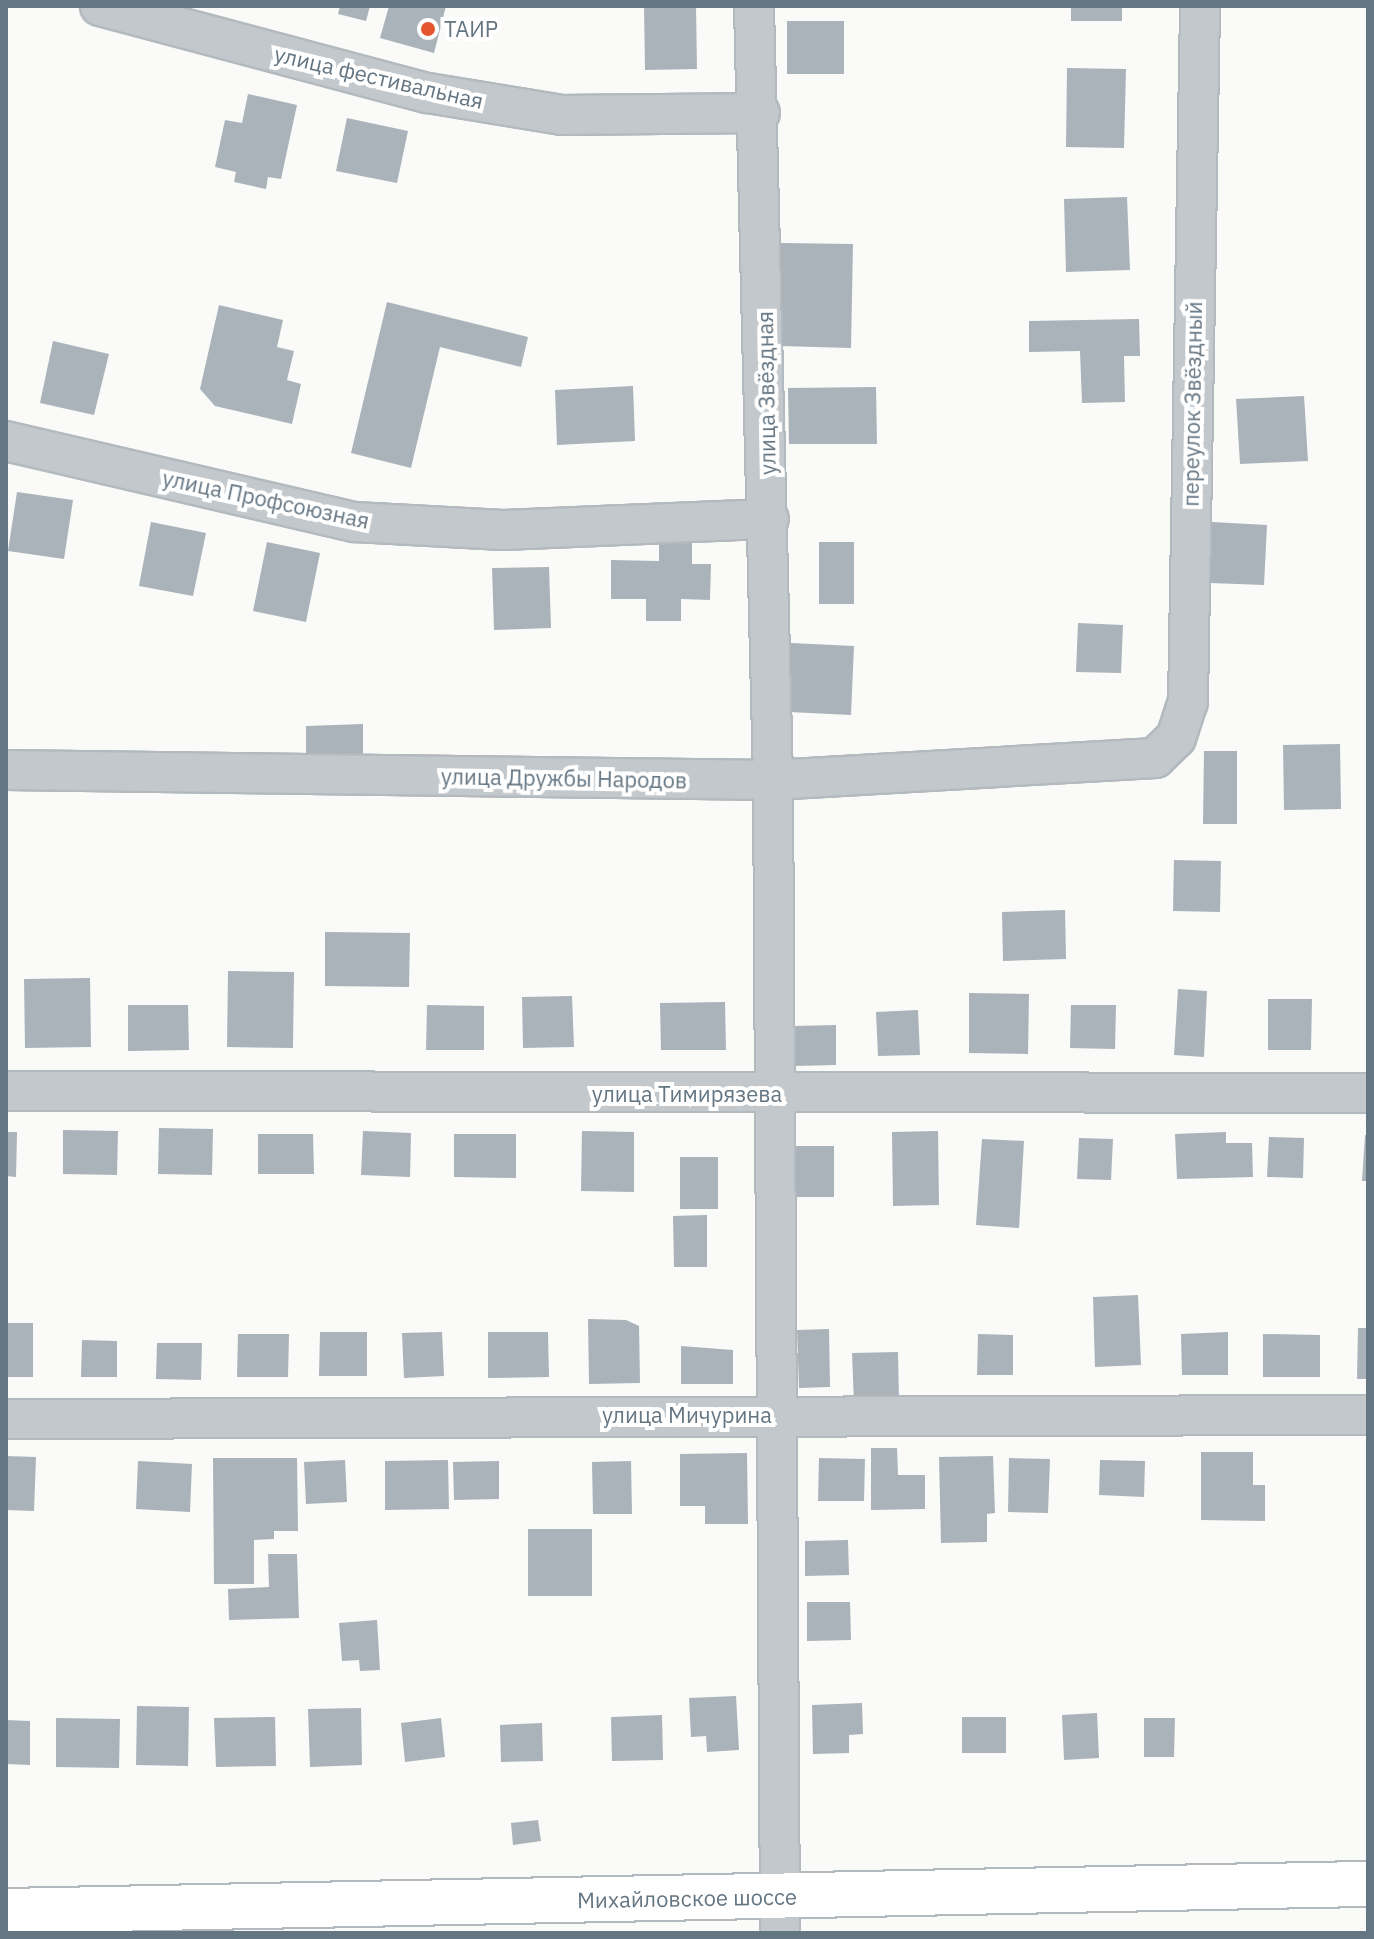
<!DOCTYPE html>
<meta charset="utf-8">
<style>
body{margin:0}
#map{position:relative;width:1374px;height:1939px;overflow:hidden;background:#fafaf8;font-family:"IBM Plex Sans",sans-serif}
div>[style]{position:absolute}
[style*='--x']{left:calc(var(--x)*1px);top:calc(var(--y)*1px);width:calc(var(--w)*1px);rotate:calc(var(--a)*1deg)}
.building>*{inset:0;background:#aab3b9}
.roads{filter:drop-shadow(2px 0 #b3babf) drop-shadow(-2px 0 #b3babf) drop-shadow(0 2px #b3babf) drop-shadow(0 -2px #b3babf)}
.minor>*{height:38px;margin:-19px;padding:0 19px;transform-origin:19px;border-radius:19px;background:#c3c8cc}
.secondary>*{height:44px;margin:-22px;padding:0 22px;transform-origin:22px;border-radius:22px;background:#fff}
.dots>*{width:22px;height:22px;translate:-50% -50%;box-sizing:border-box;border:4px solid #fff;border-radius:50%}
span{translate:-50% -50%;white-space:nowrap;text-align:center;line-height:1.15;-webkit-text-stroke:8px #fff;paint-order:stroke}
.poi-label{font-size:22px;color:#657683}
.left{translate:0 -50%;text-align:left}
.street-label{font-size:22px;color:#657683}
.frame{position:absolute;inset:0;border:8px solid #657683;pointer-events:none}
</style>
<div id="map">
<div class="building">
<div style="clip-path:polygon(340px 6px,370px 6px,366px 21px,338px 14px)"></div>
<div style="clip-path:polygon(389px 6px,446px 6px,434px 53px,380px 38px)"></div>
<div style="clip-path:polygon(644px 6px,696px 6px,697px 69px,645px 70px)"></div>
<div style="clip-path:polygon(1071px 6px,1122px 6px,1122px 21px,1071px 21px)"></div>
<div style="clip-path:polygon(787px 21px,844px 21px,844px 74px,787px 74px)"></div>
<div style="clip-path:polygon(1067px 68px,1126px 69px,1124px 148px,1066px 147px)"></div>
<div style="clip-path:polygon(248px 94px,297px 105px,281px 179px,268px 177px,266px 189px,234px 182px,236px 172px,215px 167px,225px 120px,242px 123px)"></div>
<div style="clip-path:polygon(347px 118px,408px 131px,397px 183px,336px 171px)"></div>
<div style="clip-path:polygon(1127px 197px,1130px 270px,1066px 272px,1064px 199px)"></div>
<div style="clip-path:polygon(781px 243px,853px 244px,851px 348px,779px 346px)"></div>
<div style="clip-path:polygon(387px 302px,528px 337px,521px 367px,440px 347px,411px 468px,351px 453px)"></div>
<div style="clip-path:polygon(219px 305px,283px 320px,277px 347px,294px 351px,287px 380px,301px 384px,292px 424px,215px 406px,200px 389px)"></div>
<div style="clip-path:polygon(1139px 319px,1140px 356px,1124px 356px,1125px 402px,1082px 403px,1080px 351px,1029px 352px,1029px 321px)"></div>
<div style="clip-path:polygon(53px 341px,109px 354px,94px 415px,40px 403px)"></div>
<div style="clip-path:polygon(633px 386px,635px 441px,557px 445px,555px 390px)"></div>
<div style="clip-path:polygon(876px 387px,877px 444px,789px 444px,788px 388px)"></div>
<div style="clip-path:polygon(1304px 396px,1308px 461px,1240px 464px,1236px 399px)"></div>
<div style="clip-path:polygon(17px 492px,73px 500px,64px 559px,8px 551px)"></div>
<div style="clip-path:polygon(151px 522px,206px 533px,193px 596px,139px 586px)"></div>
<div style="clip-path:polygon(1212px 522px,1267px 525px,1264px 585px,1210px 583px)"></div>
<div style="clip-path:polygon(659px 540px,692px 540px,692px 564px,711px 564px,710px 600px,681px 599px,681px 621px,646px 621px,646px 599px,611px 599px,611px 560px,659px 561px)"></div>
<div style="clip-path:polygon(267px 542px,320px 553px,306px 622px,253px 611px)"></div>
<div style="clip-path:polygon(819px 542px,854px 542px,854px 604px,819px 604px)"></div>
<div style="clip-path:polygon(549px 567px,551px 628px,494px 630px,492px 568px)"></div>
<div style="clip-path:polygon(1078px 623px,1123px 625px,1121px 673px,1076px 672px)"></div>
<div style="clip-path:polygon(791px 643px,854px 646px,851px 715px,789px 712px)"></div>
<div style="clip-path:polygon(363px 724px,363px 756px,306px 757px,306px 726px)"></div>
<div style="clip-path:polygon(1340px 744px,1341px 809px,1284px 810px,1283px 745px)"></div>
<div style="clip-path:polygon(1204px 751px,1237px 751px,1237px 824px,1203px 824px)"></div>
<div style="clip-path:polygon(1174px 860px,1221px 861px,1220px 912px,1173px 911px)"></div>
<div style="clip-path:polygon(1065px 910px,1066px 959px,1003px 961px,1002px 912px)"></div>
<div style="clip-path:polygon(325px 932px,410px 933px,409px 987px,325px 986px)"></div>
<div style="clip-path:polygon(228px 971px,294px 972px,293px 1048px,227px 1047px)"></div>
<div style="clip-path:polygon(90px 978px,91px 1047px,25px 1048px,24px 979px)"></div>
<div style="clip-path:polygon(1178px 989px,1207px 991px,1204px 1057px,1174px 1055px)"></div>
<div style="clip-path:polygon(969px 993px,1029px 994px,1028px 1054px,969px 1053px)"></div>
<div style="clip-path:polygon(572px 996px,574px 1047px,523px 1048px,522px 997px)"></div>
<div style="clip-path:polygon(1268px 999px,1312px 999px,1311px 1050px,1268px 1050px)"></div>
<div style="clip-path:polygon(725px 1002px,726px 1050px,661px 1050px,660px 1003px)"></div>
<div style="clip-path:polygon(128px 1005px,188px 1005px,189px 1050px,128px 1051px)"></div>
<div style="clip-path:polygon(427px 1005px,484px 1006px,484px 1050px,426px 1050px)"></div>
<div style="clip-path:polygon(1071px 1005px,1116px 1005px,1115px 1049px,1070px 1048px)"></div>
<div style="clip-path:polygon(918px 1010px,920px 1055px,878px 1056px,876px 1012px)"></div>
<div style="clip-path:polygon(836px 1025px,836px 1065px,794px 1066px,793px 1026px)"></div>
<div style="clip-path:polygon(159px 1128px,213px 1129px,212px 1175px,158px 1174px)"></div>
<div style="clip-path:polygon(63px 1130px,118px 1131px,117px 1175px,63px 1174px)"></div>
<div style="clip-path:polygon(363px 1131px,411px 1133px,410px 1177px,361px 1175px)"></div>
<div style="clip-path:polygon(582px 1131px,634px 1132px,634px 1192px,581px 1191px)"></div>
<div style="clip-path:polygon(938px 1131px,939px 1205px,893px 1206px,892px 1132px)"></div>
<div style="clip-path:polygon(6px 1132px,17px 1132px,16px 1177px,6px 1176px)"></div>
<div style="clip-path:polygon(1226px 1132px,1226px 1143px,1252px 1143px,1253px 1177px,1177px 1179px,1175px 1134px)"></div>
<div style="clip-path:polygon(258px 1134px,313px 1134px,314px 1174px,258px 1174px)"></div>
<div style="clip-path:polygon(454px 1134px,516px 1134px,516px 1178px,454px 1177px)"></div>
<div style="clip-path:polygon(1365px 1135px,1368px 1135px,1368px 1181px,1362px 1181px)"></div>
<div style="clip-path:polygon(1269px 1137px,1304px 1138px,1303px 1178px,1267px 1177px)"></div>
<div style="clip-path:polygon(1079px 1138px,1113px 1139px,1111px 1180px,1077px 1179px)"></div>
<div style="clip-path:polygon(982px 1139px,1024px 1141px,1019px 1228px,976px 1225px)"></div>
<div style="clip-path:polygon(795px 1146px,834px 1146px,834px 1197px,795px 1197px)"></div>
<div style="clip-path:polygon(680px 1157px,718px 1157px,718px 1209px,680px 1209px)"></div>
<div style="clip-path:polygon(707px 1215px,707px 1267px,674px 1267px,673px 1216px)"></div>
<div style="clip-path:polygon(1138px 1295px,1141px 1365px,1095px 1367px,1093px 1297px)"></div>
<div style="clip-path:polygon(588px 1319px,626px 1320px,639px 1326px,640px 1383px,589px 1384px)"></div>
<div style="clip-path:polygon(6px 1323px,33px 1323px,33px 1377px,6px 1377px)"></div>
<div style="clip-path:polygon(1358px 1328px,1368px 1328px,1368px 1379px,1357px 1379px)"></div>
<div style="clip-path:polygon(829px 1329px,830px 1387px,799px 1388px,797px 1330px)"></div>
<div style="clip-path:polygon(320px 1332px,367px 1332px,367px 1376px,319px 1376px)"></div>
<div style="clip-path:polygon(442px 1332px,444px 1376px,404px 1378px,402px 1333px)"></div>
<div style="clip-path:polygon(488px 1332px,548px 1332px,549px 1377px,488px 1378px)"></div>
<div style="clip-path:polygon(1228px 1332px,1228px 1375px,1182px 1375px,1181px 1334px)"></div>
<div style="clip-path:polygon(238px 1334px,289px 1334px,288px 1377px,237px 1377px)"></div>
<div style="clip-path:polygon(978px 1334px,1013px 1335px,1013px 1375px,977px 1375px)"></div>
<div style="clip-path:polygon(1263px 1334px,1320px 1335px,1320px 1377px,1263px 1377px)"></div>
<div style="clip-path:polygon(82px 1340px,117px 1341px,117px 1377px,81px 1377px)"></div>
<div style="clip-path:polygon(157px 1343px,202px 1343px,201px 1380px,156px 1379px)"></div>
<div style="clip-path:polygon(681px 1346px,733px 1350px,733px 1384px,681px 1384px)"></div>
<div style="clip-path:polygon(898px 1352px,899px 1401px,854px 1403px,852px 1353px)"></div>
<div style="clip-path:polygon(871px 1448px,897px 1448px,898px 1475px,925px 1475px,925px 1509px,871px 1510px)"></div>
<div style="clip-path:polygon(1201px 1452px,1253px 1452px,1253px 1485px,1265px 1485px,1265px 1521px,1201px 1520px)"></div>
<div style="clip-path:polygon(747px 1453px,748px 1524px,705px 1524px,705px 1506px,680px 1506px,680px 1454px)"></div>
<div style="clip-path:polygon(6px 1456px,36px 1457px,34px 1511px,6px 1510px)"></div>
<div style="clip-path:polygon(993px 1456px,995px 1513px,987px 1514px,987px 1542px,941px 1543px,939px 1457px)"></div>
<div style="clip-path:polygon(213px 1458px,297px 1458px,298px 1531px,274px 1531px,274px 1539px,254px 1540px,254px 1584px,214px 1584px)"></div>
<div style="clip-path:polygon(819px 1458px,865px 1459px,864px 1501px,818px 1501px)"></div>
<div style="clip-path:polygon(1009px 1458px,1050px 1459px,1048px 1513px,1008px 1512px)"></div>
<div style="clip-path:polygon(345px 1460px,347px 1502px,306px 1504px,304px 1462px)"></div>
<div style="clip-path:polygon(448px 1460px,449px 1509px,385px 1510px,385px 1461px)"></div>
<div style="clip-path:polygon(1100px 1460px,1145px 1461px,1144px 1497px,1099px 1495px)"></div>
<div style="clip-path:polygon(138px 1461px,192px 1464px,190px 1512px,136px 1509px)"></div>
<div style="clip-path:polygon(499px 1461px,499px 1499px,454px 1500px,453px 1462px)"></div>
<div style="clip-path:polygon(631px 1461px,632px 1514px,593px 1514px,592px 1462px)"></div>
<div style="clip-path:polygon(528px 1529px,592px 1529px,592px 1596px,528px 1596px)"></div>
<div style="clip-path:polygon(848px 1540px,849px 1575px,805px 1576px,805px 1541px)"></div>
<div style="clip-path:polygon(268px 1554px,297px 1554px,299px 1618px,229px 1620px,228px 1589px,269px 1587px)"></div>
<div style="clip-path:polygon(807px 1602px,850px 1602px,851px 1640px,807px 1641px)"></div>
<div style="clip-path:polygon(377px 1620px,380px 1670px,360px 1671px,359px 1660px,342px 1661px,339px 1623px)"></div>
<div style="clip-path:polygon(736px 1696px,739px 1750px,707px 1752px,706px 1736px,691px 1737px,689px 1698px)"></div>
<div style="clip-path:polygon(862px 1703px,863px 1734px,849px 1735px,849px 1753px,813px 1754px,812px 1705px)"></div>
<div style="clip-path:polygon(137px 1706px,189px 1707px,188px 1766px,136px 1765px)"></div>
<div style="clip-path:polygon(361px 1708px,362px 1765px,310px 1767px,308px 1709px)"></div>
<div style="clip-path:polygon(1097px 1713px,1099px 1758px,1064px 1760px,1062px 1715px)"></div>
<div style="clip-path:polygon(662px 1715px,663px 1760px,612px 1761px,611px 1717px)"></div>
<div style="clip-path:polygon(275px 1717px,276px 1766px,216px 1767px,214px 1718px)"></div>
<div style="clip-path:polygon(962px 1717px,1006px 1717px,1006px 1753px,962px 1753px)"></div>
<div style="clip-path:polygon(56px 1718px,120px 1719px,119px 1768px,56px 1767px)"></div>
<div style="clip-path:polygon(441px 1718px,445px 1757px,405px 1762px,401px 1723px)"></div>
<div style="clip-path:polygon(1144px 1718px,1175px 1718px,1174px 1757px,1144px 1757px)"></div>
<div style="clip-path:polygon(6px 1720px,30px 1721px,30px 1765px,6px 1764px)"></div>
<div style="clip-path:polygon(542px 1723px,543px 1761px,501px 1762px,500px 1725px)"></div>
<div style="clip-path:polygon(538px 1820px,541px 1841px,513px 1845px,511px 1823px)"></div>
</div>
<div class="roads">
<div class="minor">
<div style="--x:100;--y:6;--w:339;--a:14.9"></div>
<div style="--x:428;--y:93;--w:136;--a:9.3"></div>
<div style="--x:562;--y:115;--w:198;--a:-0.6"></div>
<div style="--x:754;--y:6;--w:774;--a:88.59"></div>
<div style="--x:773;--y:780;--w:1153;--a:89.65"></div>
<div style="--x:6;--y:441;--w:358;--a:13.1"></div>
<div style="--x:355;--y:522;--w:148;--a:3.1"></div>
<div style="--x:503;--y:530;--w:266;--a:-2.4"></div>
<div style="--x:6;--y:770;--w:767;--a:0.75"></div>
<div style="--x:773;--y:780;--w:383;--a:-3.3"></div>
<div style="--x:1155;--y:758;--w:29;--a:-44"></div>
<div style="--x:1176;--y:738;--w:38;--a:-72"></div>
<div style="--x:1188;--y:702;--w:696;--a:-89.01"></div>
<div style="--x:6;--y:1091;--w:1362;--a:0.08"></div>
<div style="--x:6;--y:1419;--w:1362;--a:-0.17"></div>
</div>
<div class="secondary">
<div style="--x:6;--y:1911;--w:1362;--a:-1.14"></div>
</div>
</div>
<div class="dots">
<div style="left:428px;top:29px;background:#e4572e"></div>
</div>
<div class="poi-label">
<span class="left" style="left:444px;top:29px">ТАИР</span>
</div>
<div class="street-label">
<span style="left:379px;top:77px;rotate:13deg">улица фестивальная</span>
<span style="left:766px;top:393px;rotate:-91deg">улица Звёздная</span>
<span style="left:1192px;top:404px;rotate:-89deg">переулок Звёздный</span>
<span style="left:266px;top:499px;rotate:12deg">улица Профсоюзная</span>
<span style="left:564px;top:778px;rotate:1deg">улица Дружбы Народов</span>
<span style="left:687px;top:1094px">улица Тимирязева</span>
<span style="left:687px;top:1415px">улица Мичурина</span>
<span style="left:687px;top:1898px;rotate:-1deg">Михайловское шоссе</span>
</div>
<div class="frame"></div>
</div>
